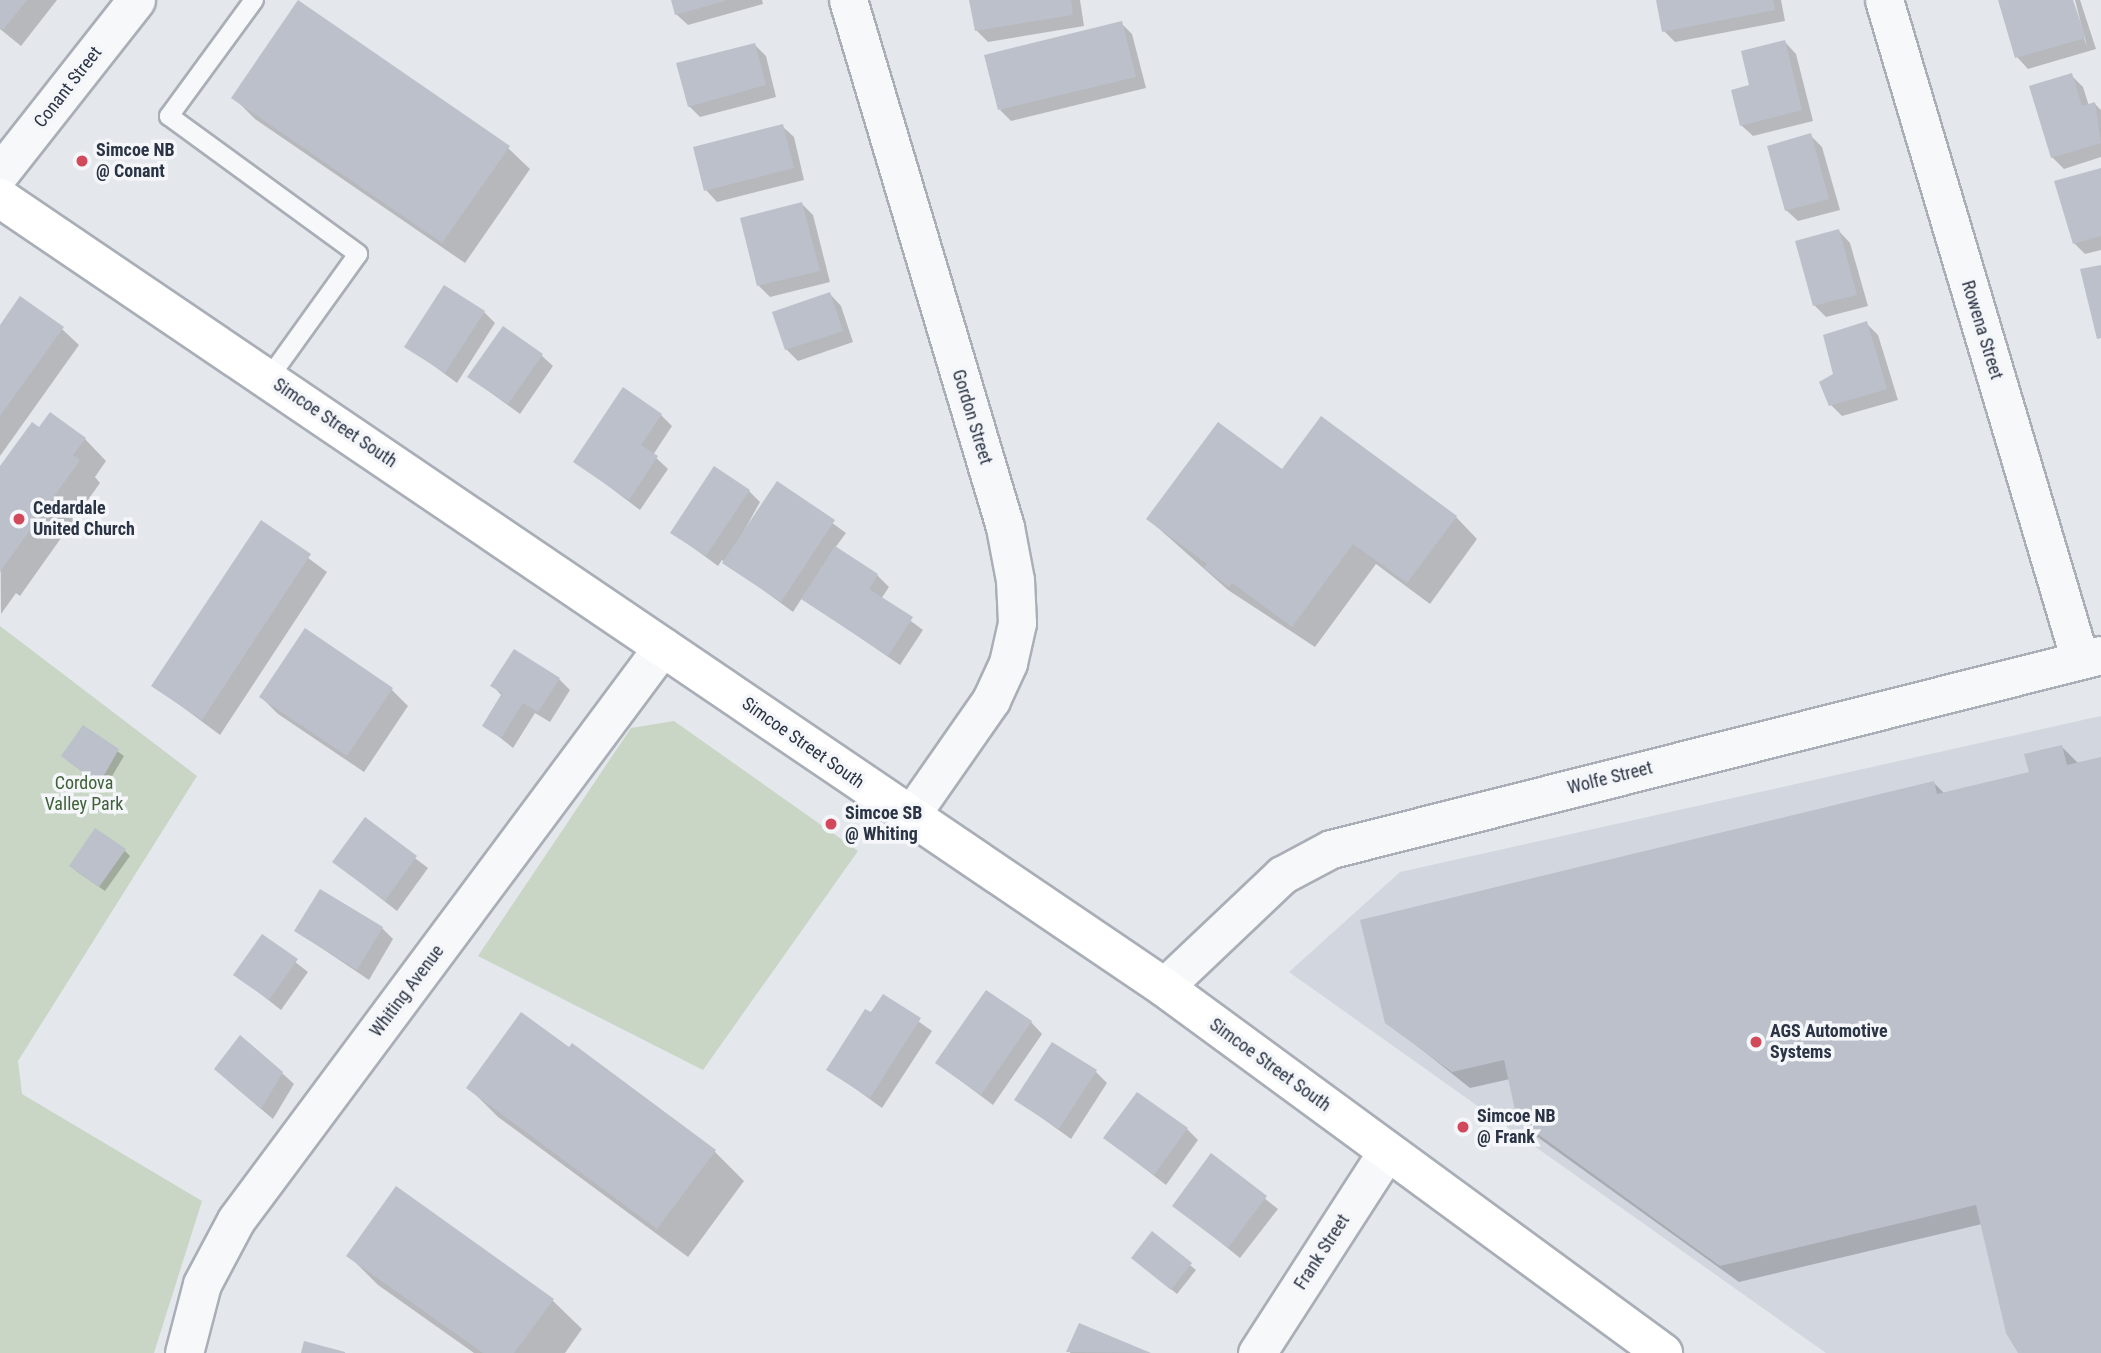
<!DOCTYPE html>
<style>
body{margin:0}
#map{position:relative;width:2101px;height:1353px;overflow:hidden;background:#e4e7ec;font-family:"Roboto Condensed",sans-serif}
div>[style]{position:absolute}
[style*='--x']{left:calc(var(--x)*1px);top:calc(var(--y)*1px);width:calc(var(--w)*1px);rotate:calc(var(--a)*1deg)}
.built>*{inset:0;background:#d2d6de}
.green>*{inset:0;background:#c9d6c5}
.shadow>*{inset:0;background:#0003}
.building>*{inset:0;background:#bbc0ca}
.roads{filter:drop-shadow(2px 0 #a9aeb7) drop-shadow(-2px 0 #a9aeb7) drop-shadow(0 2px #a9aeb7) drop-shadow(0 -2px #a9aeb7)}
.service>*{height:18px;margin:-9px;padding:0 9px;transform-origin:9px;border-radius:9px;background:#f7f8fa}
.minor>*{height:37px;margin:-18.5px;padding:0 18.5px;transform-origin:18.5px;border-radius:18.5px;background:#f7f8fa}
.secondary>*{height:38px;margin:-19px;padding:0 19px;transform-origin:19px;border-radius:19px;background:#fff}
.dots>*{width:19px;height:19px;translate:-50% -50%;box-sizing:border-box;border:4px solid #f4f6f9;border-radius:50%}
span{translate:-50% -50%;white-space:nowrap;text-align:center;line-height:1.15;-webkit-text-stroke:7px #f4f6f9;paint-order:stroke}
.street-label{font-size:18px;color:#2b3445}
.poi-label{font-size:18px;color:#2b3445;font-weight:700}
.left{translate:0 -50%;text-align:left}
.park-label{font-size:18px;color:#3f6138}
</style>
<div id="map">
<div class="built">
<div style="clip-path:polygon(2101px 716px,2101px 1353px,1826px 1353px,1289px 972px,1400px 872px)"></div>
</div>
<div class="green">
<div style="clip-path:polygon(0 626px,197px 776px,18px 1061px,22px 1094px,202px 1201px,154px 1353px,0 1353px)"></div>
<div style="clip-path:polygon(674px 721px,858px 851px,703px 1070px,478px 956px,631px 728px)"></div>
</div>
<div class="shadow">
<div style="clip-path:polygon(0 0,57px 0,21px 46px,0 29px)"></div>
<div style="clip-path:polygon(672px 0,762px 0,763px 4px,688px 25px,676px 14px)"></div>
<div style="clip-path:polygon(971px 0,1080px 0,1084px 26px,988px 42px,976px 30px)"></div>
<div style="clip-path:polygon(1658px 0,1781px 0,1785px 21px,1675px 42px,1664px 31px)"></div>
<div style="clip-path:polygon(2000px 0,2071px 0,2087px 47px,2075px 0,2080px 0,2096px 49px,2028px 69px,2017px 57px)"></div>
<div style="clip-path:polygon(1121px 23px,1132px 34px,1146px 88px,1011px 121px,1000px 110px)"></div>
<div style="clip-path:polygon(1785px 42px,1796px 54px,1813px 121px,1753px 136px,1741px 125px,1751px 87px)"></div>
<div style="clip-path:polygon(754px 44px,766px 56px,776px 97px,700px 117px,689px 106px)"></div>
<div style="clip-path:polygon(2071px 75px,2083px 87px,2089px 106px,2095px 104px,2101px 110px,2101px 157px,2064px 169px,2052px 157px)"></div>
<div style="clip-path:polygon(233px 97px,508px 148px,530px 169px,465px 263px,255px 119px)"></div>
<div style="clip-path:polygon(782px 126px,794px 137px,804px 180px,717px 202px,706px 190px)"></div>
<div style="clip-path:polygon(1810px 135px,1822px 147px,1840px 210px,1798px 221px,1786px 210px)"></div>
<div style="clip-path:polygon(2101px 169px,2101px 250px,2085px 254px,2074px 243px)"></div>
<div style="clip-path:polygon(802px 204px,813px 215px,830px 282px,770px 297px,759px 286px,742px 219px)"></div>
<div style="clip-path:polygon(1839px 231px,1850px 243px,1868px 306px,1826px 317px,1815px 306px,1797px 243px)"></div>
<div style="clip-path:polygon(830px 294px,841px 306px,853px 342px,798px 361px,786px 349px)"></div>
<div style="clip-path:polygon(484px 312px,495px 323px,457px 383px,407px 346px)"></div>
<div style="clip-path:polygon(1866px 323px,1878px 335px,1898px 400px,1842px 416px,1831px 405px,1836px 375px)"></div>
<div style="clip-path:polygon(0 328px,62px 329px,79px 345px,0 456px)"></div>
<div style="clip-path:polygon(541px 355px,553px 366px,520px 414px,469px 377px)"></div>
<div style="clip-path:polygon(661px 415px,672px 426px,653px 455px,668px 469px,640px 510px,575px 461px)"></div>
<div style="clip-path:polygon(40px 429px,85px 439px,106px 461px,95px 477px,100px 483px,20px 596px,16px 593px,1px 614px,0 469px)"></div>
<div style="clip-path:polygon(777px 483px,846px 533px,835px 548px,877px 575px,889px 587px,881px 599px,923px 630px,900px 665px,802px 598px,793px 612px,722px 560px,718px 566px,673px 533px,749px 491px,760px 502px,739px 540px)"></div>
<div style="clip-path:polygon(1456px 517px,1477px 539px,1430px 604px,1376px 564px,1315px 647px,1228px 590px,1148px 519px)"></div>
<div style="clip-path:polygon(261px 523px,327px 572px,220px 735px,153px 685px)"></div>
<div style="clip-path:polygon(559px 679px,570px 690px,550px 722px,535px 713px,513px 748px,484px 725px,502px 696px,493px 686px)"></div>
<div style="clip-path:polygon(391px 689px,408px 706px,364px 772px,278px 714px,261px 697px)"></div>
<div style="clip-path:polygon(83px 727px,124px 756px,105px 788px,68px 761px)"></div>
<div style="clip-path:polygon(2062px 747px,2079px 764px,2101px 758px,2101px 1353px,2020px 1353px,1982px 1224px,1739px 1282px,1536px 1136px,1518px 1118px,1510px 1079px,1470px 1088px,1387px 1022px,1934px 783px,1945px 794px,2031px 773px)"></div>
<div style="clip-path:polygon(365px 820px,428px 868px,397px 911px,334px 862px)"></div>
<div style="clip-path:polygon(125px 851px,130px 856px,105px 891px,76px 871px)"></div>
<div style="clip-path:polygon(382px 928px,393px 939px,369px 980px,296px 931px)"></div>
<div style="clip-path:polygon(262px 936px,308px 972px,281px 1010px,235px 974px)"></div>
<div style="clip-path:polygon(883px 996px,932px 1031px,882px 1108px,828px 1069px)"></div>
<div style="clip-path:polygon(1031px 1022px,1042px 1034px,993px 1105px,937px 1063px)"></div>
<div style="clip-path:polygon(572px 1046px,715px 1152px,744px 1181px,688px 1257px,498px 1117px,468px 1087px)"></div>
<div style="clip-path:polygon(1096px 1072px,1107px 1083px,1071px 1139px,1017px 1100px)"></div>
<div style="clip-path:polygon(282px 1073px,294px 1084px,273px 1119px,227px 1080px)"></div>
<div style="clip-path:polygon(1187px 1129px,1198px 1140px,1166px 1185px,1105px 1138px)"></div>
<div style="clip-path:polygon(1211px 1156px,1278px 1209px,1240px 1258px,1174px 1205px)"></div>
<div style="clip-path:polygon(1152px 1234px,1196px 1270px,1177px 1294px,1138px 1263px)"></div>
<div style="clip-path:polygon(348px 1255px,552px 1300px,582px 1329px,565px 1353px,474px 1353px,378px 1285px)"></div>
<div style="clip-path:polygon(1080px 1325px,1146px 1353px,1070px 1353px)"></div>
</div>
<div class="building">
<div style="clip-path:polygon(0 0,27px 0,3px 30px,0 28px)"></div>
<div style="clip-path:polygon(298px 0,510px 146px,442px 243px,231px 98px)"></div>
<div style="clip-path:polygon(671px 0,725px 0,725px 1px,675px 15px)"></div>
<div style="clip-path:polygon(969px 0,1071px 0,1073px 15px,975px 31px)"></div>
<div style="clip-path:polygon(1656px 0,1773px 0,1775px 10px,1662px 32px)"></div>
<div style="clip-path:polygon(1998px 0,2073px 0,2086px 38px,2015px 58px)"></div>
<div style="clip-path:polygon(1122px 21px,1136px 77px,998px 110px,984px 55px)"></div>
<div style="clip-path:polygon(1785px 40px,1802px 110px,1740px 126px,1731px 90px,1749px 85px,1741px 51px)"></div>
<div style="clip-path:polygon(755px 43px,766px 85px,688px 107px,676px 63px)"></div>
<div style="clip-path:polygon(2072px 73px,2082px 106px,2095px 102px,2101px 143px,2051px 158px,2029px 86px)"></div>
<div style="clip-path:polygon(783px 124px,794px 168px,704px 191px,693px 147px)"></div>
<div style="clip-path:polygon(1811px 133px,1829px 199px,1785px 211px,1767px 146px)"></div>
<div style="clip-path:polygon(2101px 168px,2101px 236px,2073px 244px,2054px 181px)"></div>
<div style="clip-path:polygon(802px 202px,820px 271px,757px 286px,740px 218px)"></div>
<div style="clip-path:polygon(1839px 229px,1857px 295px,1813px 306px,1795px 241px)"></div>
<div style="clip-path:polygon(2101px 265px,2101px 338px,2097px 339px,2080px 269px)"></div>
<div style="clip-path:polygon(444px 285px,485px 311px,445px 373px,404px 347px)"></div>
<div style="clip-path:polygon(830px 292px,843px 331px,785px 350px,772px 312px)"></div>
<div style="clip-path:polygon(20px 296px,64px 327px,0 416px,0 325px)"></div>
<div style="clip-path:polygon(1867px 321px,1887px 389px,1829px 406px,1819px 382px,1833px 374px,1823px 335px)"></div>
<div style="clip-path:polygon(503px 326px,543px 354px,508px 404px,467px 377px)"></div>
<div style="clip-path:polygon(623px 387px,662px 414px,641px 445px,658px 456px,629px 500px,573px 462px)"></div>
<div style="clip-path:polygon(50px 412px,86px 438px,73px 455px,80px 460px,0 572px,0 466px,32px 422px,39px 427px)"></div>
<div style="clip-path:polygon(1321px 416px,1457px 516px,1407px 583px,1353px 544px,1292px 627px,1232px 583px,1229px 587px,1204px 568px,1207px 564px,1146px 519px,1218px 422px,1282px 469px)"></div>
<div style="clip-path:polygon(714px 466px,750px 490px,706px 556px,670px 533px)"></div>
<div style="clip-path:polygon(777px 481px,835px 520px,781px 602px,722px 563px)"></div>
<div style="clip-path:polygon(261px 520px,311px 554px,202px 720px,151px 686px)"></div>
<div style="clip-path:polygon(835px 546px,878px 574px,869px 589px,913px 617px,888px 656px,801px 599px)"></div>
<div style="clip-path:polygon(305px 628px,393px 688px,347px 756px,259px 697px)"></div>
<div style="clip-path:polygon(514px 649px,560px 678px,538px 712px,523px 703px,501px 738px,482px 726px,502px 693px,490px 686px)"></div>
<div style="clip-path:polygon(83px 725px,119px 749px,99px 784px,61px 756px)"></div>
<div style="clip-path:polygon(2062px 745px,2067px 765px,2101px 757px,2101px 1353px,2018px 1353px,2006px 1333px,1976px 1205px,1720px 1266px,1517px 1119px,1504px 1060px,1452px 1072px,1385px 1023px,1360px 920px,1934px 781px,1937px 794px,2029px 772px,2024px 754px)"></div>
<div style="clip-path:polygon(365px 817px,417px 856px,385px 901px,332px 862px)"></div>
<div style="clip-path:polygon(95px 828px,126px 849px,99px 887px,69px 866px)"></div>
<div style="clip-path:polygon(320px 889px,383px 927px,357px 970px,294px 931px)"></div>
<div style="clip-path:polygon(262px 934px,298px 959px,269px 1000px,233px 975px)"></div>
<div style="clip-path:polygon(986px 990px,1032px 1021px,981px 1095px,935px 1063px)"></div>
<div style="clip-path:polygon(883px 994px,921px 1018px,870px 1098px,826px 1070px,865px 1009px,871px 1012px)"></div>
<div style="clip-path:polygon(521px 1012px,569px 1047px,572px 1043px,716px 1150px,657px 1229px,466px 1088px)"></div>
<div style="clip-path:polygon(240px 1035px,283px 1072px,261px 1109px,214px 1069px)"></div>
<div style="clip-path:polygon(1052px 1042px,1097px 1070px,1059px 1129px,1014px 1100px)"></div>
<div style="clip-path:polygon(1137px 1092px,1188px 1128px,1154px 1175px,1103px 1138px)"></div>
<div style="clip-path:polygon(1211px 1153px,1267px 1196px,1228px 1248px,1172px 1206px)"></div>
<div style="clip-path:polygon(396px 1186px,554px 1299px,514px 1353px,483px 1353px,346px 1256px)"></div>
<div style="clip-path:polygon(1152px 1231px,1192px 1263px,1171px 1290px,1131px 1258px)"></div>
<div style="clip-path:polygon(1079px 1323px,1151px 1353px,1066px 1352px)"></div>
<div style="clip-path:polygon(304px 1341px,345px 1352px,345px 1353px,301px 1353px)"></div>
</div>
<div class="roads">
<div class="service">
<div style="--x:254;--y:0;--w:144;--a:126.2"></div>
<div style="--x:169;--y:116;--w:234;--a:36.1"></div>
<div style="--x:358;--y:254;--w:153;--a:125.7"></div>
</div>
<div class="minor">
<div style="--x:848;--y:0;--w:550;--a:73.41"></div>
<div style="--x:1005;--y:527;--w:54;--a:79.3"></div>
<div style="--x:1015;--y:580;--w:43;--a:87.3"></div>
<div style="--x:1017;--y:623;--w:41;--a:102.7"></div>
<div style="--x:1008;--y:663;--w:41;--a:114.7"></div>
<div style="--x:991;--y:700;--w:141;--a:124.9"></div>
<div style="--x:1884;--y:0;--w:688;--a:73.46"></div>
<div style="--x:0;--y:173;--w:220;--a:-51.8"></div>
<div style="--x:1164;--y:987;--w:163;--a:-43.5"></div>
<div style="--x:1282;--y:875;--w:55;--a:-28"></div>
<div style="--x:1331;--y:849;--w:794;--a:-14.14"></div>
<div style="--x:184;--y:1353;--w:71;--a:-75.4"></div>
<div style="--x:202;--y:1284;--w:72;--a:-62"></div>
<div style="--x:236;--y:1220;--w:715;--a:-53.35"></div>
<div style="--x:1257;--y:1353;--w:240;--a:-57.2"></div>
</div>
<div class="secondary">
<div style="--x:0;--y:198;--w:1406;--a:34.13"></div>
<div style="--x:1164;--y:987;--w:619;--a:36.26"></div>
</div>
</div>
<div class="dots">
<div style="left:82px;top:161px;background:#d1495b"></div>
<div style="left:19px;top:519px;background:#d1495b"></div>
<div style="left:831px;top:824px;background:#d1495b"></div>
<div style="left:1756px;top:1042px;background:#d1495b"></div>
<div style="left:1463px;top:1127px;background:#d1495b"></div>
</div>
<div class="street-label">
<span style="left:68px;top:87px;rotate:-52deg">Conant Street</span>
<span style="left:1982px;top:330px;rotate:73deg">Rowena Street</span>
<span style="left:972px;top:417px;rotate:73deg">Gordon Street</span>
<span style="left:335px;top:423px;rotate:34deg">Simcoe Street South</span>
<span style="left:803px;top:743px;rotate:35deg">Simcoe Street South</span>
<span style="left:1610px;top:778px;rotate:-14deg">Wolfe Street</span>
<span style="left:407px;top:991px;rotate:-53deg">Whiting Avenue</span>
<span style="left:1270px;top:1065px;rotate:36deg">Simcoe Street South</span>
<span style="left:1322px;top:1252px;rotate:-57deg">Frank Street</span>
</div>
<div class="poi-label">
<span class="left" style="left:96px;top:161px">Simcoe NB<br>@ Conant</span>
<span class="left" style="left:33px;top:519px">Cedardale<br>United Church</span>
<span class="left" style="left:845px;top:824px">Simcoe SB<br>@ Whiting</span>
<span class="left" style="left:1770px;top:1042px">AGS Automotive<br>Systems</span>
<span class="left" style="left:1477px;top:1127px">Simcoe NB<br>@ Frank</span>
</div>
<div class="park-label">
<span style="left:84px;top:794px">Cordova<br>Valley Park</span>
</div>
</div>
